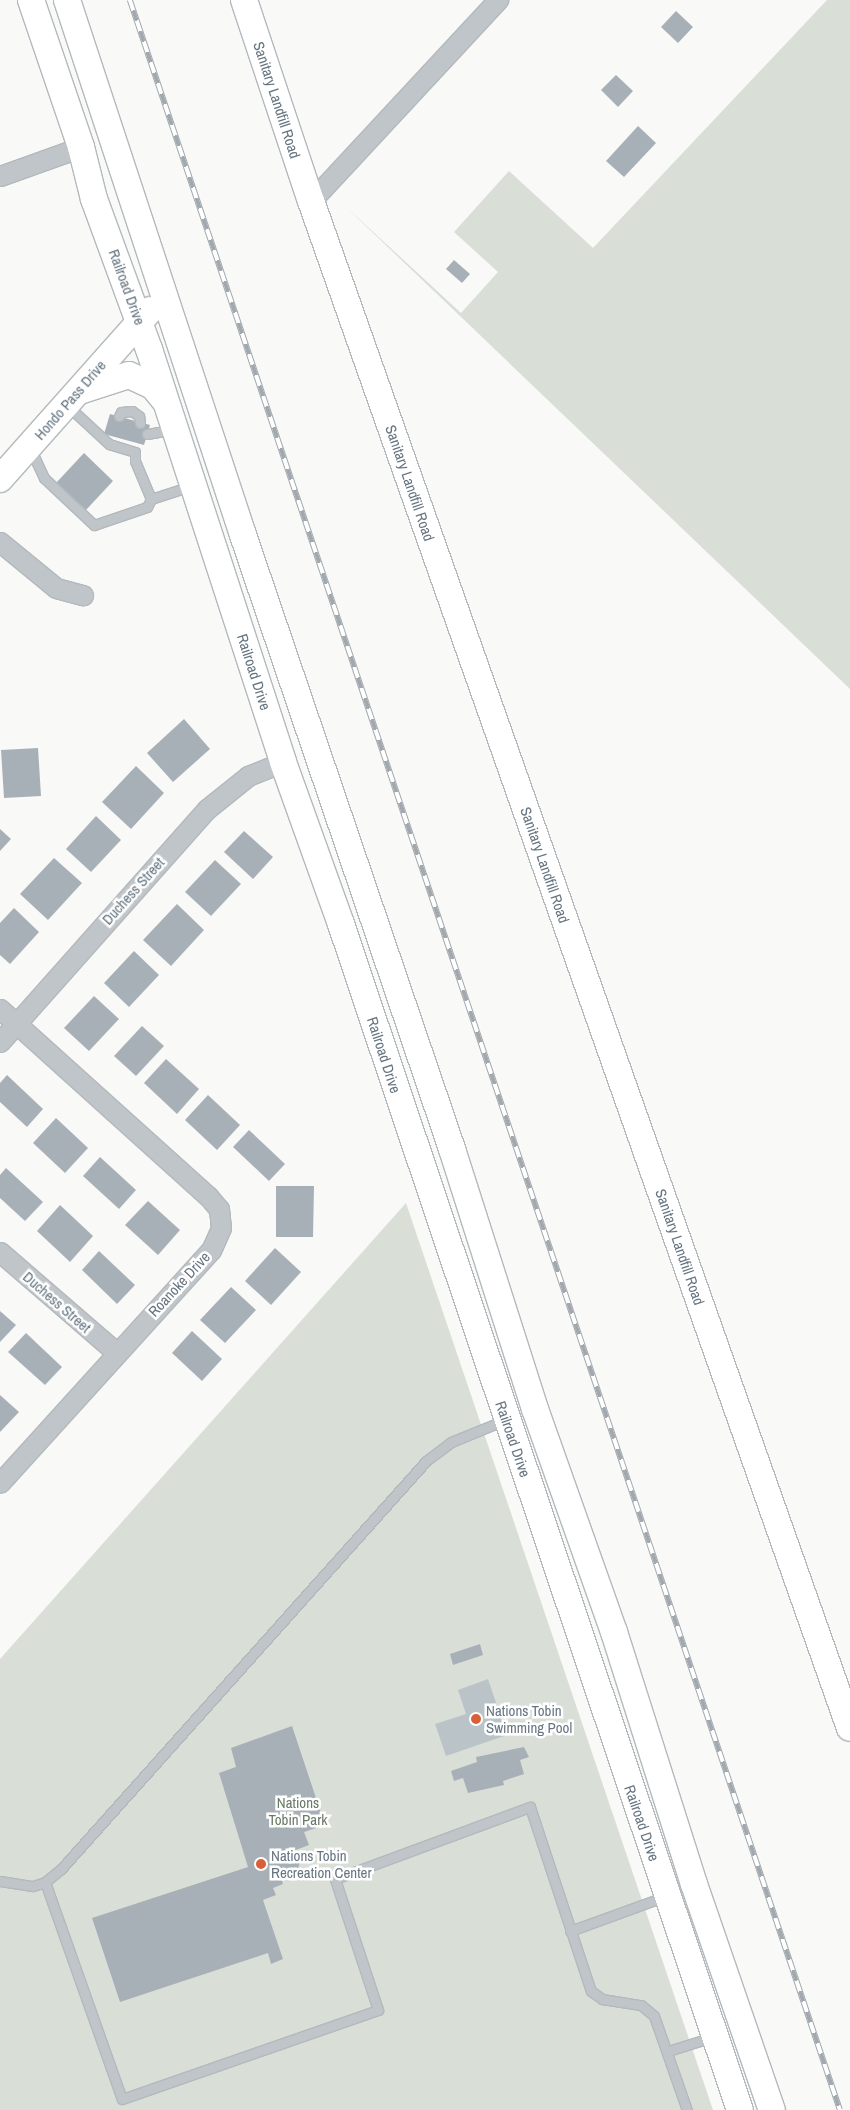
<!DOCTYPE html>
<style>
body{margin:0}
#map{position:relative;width:850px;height:2110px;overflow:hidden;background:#f9f9f8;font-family:"Archivo Narrow",sans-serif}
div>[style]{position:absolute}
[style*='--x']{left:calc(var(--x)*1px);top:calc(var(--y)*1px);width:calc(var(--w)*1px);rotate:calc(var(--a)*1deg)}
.green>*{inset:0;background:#d9ded7}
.water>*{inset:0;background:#bac4c8}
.building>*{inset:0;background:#a8b0b7}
.roads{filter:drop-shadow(1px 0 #b3b9bd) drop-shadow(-1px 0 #b3b9bd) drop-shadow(0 1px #b3b9bd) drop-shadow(0 -1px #b3b9bd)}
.lane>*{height:9px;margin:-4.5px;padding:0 4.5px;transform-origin:4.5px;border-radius:4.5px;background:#c0c5c9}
.street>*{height:19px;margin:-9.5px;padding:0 9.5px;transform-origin:9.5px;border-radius:9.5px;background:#c0c5c9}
.secondary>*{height:26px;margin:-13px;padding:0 13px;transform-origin:13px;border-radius:13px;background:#fff}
.rail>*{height:5.5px;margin-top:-2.75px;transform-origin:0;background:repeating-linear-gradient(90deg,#fff 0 11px,#a2a9ae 0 22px);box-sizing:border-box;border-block:1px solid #a2a9ae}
.dots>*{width:14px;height:14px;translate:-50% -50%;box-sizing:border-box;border:2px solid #fff;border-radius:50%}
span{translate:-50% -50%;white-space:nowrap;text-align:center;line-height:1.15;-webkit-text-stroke:5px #fff;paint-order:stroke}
.street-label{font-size:15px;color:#667581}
.poi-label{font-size:15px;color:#667581}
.left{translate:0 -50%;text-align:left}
.park-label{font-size:15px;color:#687965}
</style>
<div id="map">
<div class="green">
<div style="clip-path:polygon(827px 0,850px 0,850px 689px,345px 206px,461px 313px,498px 272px,454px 232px,509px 171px,593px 248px)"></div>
<div style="clip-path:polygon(406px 1203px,713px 2110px,0 2110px,0 1659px)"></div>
</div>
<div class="water">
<div style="clip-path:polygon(488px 1679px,507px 1735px,446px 1756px,435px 1724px,466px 1714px,458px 1690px)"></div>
</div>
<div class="building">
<div style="clip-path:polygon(676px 11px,693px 27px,678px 43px,661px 27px)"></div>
<div style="clip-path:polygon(616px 75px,633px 91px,618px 107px,601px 90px)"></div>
<div style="clip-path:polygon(638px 126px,656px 143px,624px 177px,606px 161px)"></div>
<div style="clip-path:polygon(454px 260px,470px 274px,462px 283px,446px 269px)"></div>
<div style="clip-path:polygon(110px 414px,150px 425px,144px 445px,104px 434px)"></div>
<div style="clip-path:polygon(84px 453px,113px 481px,86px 510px,56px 483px)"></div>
<div style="clip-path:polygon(184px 719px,210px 749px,173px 782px,147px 753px)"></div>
<div style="clip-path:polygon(38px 748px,41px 796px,4px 798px,1px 750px)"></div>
<div style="clip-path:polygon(136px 766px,164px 793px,131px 829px,102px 802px)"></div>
<div style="clip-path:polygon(96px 816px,121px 840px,91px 872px,66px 849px)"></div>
<div style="clip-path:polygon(0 829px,11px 839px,0 851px)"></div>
<div style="clip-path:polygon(244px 831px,273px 857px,253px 879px,224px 852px)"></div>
<div style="clip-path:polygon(54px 858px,82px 883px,48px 920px,20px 894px)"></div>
<div style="clip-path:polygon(215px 860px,241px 884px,211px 916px,185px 892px)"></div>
<div style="clip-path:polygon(177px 904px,204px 930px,171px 966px,143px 940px)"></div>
<div style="clip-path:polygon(14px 908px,39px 932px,10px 964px,0 955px,0 923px)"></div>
<div style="clip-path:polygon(134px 951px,159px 975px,129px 1007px,104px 983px)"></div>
<div style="clip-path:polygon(94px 996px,119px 1019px,89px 1051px,64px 1028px)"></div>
<div style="clip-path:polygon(142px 1026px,164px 1046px,136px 1076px,114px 1056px)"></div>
<div style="clip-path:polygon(166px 1059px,199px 1089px,177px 1114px,144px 1083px)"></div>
<div style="clip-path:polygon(7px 1075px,43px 1109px,27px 1127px,0 1102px,0 1083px)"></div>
<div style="clip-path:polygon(208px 1095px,240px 1125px,217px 1150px,185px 1120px)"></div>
<div style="clip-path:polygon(56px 1118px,88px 1148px,65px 1173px,33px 1143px)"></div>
<div style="clip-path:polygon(249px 1130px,285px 1164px,269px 1181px,233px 1147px)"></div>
<div style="clip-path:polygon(100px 1157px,136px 1190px,119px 1209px,83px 1176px)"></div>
<div style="clip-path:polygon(6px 1168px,43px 1202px,25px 1221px,0 1198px,0 1175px)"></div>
<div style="clip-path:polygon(276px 1186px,314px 1186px,313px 1237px,276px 1237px)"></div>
<div style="clip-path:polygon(148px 1201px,180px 1230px,158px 1255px,125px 1225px)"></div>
<div style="clip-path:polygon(60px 1205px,93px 1236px,70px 1262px,37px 1231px)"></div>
<div style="clip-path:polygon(275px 1248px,301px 1272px,271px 1305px,245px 1281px)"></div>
<div style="clip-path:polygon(99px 1251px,135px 1285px,117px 1304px,82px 1270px)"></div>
<div style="clip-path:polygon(231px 1287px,256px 1310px,225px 1343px,200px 1320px)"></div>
<div style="clip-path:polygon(0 1311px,16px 1325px,0 1342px)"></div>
<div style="clip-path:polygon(192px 1331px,222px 1359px,202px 1381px,172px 1353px)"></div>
<div style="clip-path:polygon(26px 1333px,62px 1367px,45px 1385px,8px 1352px)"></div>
<div style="clip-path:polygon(0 1395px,19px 1412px,0 1432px)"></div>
<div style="clip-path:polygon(480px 1644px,483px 1655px,453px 1665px,450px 1654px)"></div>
<div style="clip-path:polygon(292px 1726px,325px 1825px,304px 1832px,309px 1845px,293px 1851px,300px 1862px,297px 1871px,281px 1877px,283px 1884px,273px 1888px,276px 1895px,263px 1900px,283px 1959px,271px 1964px,268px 1953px,120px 2002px,92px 1918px,248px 1867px,219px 1773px,236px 1767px,231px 1748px)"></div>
<div style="clip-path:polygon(524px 1747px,529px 1757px,520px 1760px,524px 1774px,503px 1781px,504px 1785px,468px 1793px,463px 1778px,454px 1781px,451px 1771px,477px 1762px,476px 1757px)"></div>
</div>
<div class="roads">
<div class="lane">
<div style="--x:119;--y:416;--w:4;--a:-63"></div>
<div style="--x:121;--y:412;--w:11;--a:-5"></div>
<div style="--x:132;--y:411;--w:9;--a:36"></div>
<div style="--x:139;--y:416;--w:7;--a:82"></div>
<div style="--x:147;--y:434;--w:27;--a:-10"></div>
<div style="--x:31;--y:450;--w:31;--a:65"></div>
<div style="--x:44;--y:478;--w:69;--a:43.2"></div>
<div style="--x:94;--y:525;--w:56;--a:-18.8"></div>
<div style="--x:147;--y:507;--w:9;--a:-63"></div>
<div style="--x:151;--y:499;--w:41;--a:-112.8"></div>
<div style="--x:135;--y:461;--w:9;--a:-90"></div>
<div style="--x:135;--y:452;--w:27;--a:-163"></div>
<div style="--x:109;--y:444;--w:56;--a:-137.2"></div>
<div style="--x:151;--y:499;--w:42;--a:-18"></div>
<div style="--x:0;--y:1881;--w:33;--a:9"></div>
<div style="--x:33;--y:1886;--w:13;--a:-18"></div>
<div style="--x:45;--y:1882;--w:21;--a:-39"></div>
<div style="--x:61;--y:1869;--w:547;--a:-48.18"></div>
<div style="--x:426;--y:1461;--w:31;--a:-37"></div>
<div style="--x:451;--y:1442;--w:58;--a:-22.2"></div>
<div style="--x:45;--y:1882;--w:230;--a:70.5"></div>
<div style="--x:122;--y:2099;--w:271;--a:-19.2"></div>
<div style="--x:378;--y:2010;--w:138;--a:-108.2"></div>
<div style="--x:335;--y:1879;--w:208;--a:-20.3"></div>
<div style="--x:530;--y:1807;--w:194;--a:71.7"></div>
<div style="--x:591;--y:1991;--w:14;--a:36"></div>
<div style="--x:602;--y:1999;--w:39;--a:9"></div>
<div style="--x:641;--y:2005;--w:17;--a:40"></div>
<div style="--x:654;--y:2016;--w:100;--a:70.7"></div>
<div style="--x:570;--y:1931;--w:102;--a:-20"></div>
<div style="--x:668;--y:2051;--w:47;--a:-17.3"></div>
</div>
<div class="street">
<div style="--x:0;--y:176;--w:86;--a:-19.7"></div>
<div style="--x:311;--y:201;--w:275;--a:-47.1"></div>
<div style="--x:0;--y:542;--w:72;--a:39.4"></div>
<div style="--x:56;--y:588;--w:28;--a:15"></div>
<div style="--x:0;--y:1009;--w:280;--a:42"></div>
<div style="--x:208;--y:1196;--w:17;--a:50"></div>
<div style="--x:219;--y:1209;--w:19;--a:84"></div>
<div style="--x:221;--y:1228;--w:24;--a:114"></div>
<div style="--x:211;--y:1250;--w:314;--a:132.2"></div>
<div style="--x:0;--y:1042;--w:312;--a:-48.4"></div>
<div style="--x:207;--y:809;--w:53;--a:-38.8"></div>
<div style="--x:248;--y:776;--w:38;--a:-22"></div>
<div style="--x:0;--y:1252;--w:153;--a:40.8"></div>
</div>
<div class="secondary">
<div style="--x:31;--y:0;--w:155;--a:71.2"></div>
<div style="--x:81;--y:147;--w:54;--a:76"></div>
<div style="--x:94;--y:199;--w:160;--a:69.9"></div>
<div style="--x:149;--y:349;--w:434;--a:72"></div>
<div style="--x:283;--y:762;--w:172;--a:70.3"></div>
<div style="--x:341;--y:924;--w:1251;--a:71.41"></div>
<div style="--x:67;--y:0;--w:563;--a:71.79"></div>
<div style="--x:243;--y:535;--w:649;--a:71.2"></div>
<div style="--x:452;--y:1149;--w:273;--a:72.3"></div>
<div style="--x:535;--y:1409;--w:237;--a:70.5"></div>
<div style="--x:614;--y:1632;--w:264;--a:72.4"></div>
<div style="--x:694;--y:1884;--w:239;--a:71"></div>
<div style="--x:244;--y:0;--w:212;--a:71.6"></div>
<div style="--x:311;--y:201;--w:1619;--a:70.56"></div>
<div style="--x:79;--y:391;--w:52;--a:-17.7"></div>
<div style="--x:129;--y:375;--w:26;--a:25"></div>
<div style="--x:153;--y:386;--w:19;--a:51"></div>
<div style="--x:0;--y:479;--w:226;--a:-48.4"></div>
</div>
</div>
<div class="rail">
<div style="--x:130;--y:0;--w:2226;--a:71.4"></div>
</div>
<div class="dots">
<div style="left:476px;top:1719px;background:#da5e37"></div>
<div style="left:261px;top:1864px;background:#da5e37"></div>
</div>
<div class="street-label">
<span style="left:277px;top:100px;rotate:72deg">Sanitary Landfill Road</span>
<span style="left:127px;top:287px;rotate:70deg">Railroad Drive</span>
<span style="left:70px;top:400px;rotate:-49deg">Hondo Pass Drive</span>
<span style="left:410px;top:483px;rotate:71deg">Sanitary Landfill Road</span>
<span style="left:254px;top:672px;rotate:72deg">Railroad Drive</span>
<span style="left:545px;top:865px;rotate:71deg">Sanitary Landfill Road</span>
<span style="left:133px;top:891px;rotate:-48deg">Duchess Street</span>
<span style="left:384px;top:1055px;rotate:72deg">Railroad Drive</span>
<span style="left:680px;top:1247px;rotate:71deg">Sanitary Landfill Road</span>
<span style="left:179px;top:1284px;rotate:-47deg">Roanoke Drive</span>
<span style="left:57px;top:1302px;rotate:41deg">Duchess Street</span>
<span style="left:513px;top:1439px;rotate:71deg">Railroad Drive</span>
<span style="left:642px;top:1823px;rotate:71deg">Railroad Drive</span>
</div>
<div class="poi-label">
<span class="left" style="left:486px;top:1719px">Nations Tobin<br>Swimming Pool</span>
<span class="left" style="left:271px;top:1864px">Nations Tobin<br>Recreation Center</span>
</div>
<div class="park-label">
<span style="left:298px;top:1811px">Nations<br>Tobin Park</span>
</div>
</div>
